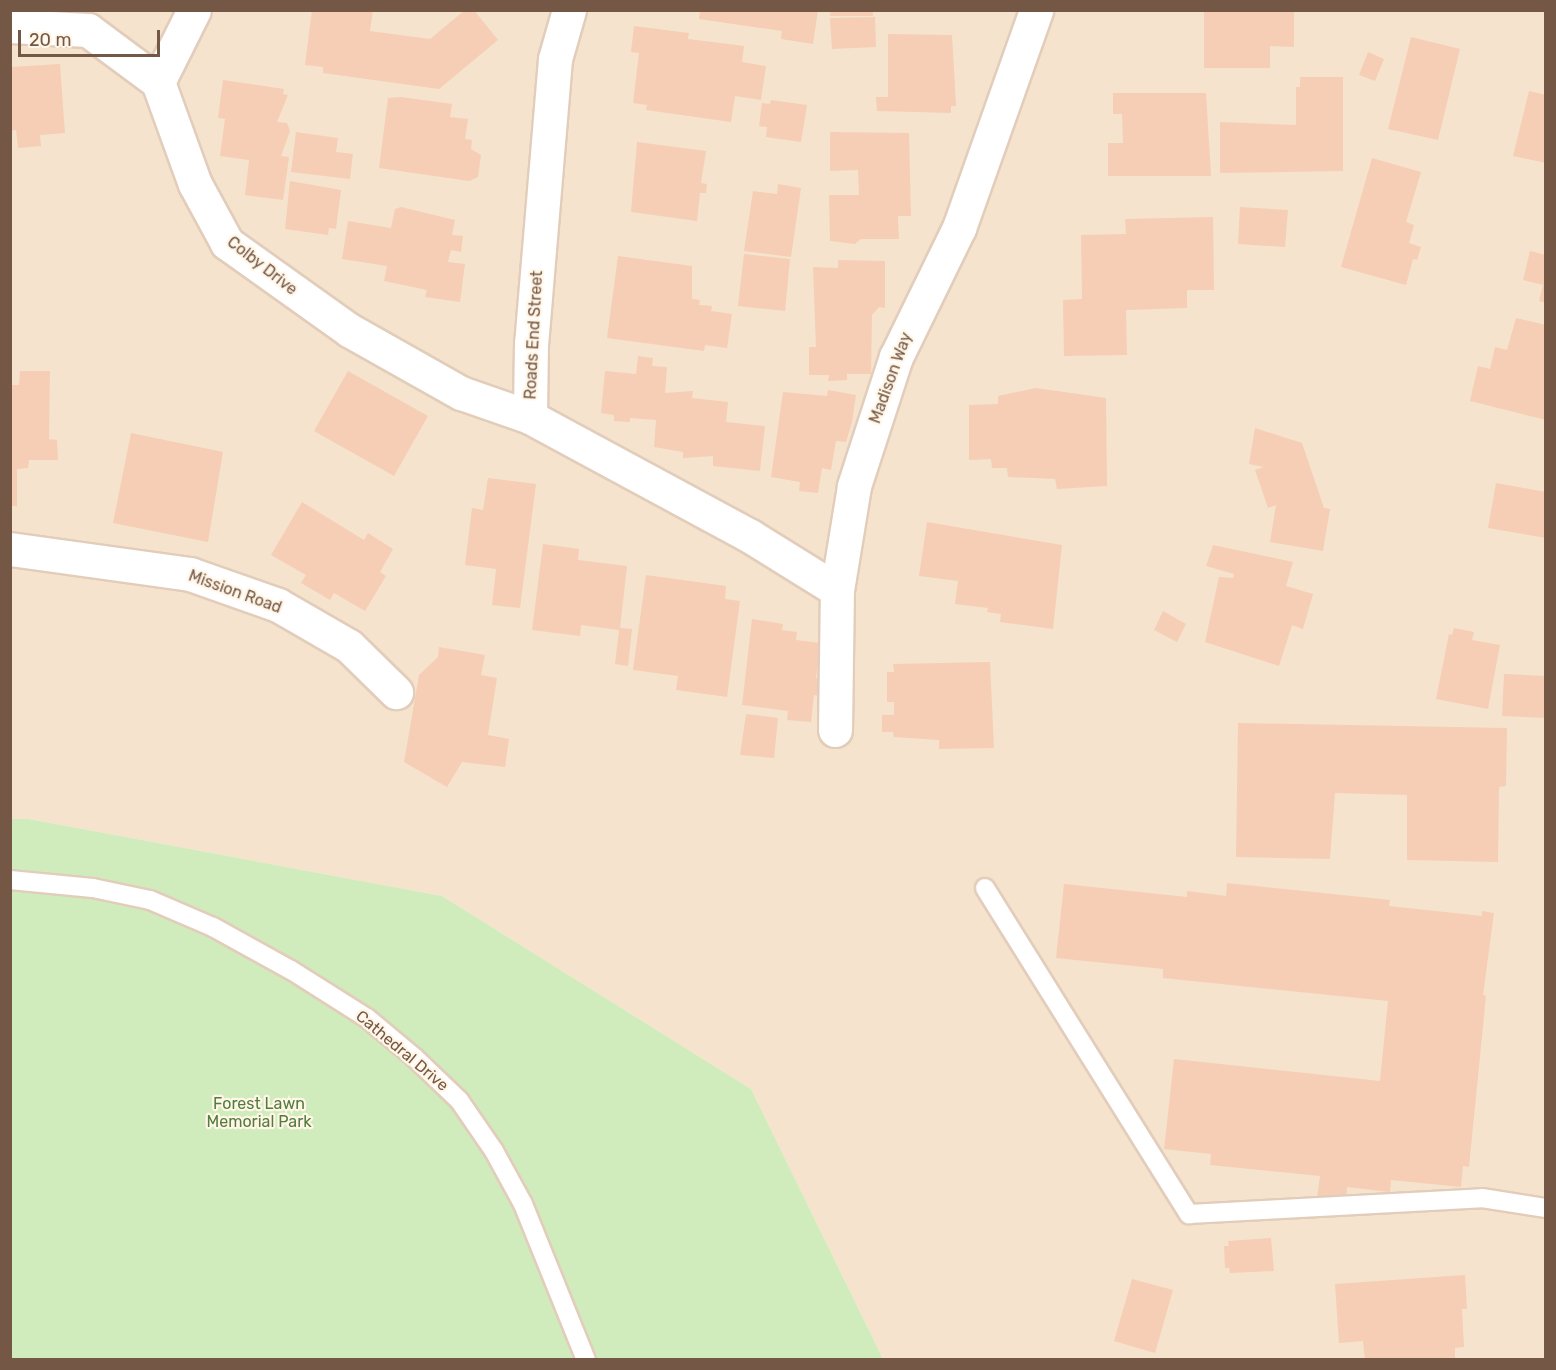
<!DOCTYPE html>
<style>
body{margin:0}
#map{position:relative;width:1556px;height:1370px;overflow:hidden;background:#fef2df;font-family:Rubik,sans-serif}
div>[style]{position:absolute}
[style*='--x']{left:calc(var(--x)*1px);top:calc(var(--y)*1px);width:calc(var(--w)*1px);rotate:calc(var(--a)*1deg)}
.residential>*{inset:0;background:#f6e3cd}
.green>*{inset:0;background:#d0ecbd}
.building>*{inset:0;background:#f5ceb5}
.roads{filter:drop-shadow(2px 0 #e2cdbb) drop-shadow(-2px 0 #e2cdbb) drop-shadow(0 2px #e2cdbb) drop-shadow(0 -2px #e2cdbb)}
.service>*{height:18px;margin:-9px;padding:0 9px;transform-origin:9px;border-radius:9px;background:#fff}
.minor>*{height:33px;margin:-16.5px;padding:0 16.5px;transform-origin:16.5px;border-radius:16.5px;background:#fff}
span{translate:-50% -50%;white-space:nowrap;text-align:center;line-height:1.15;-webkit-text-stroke:4.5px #fff6e7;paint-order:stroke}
.street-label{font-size:16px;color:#755745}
.park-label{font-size:16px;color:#507c3d}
.frame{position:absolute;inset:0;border:12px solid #755745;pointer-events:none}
.scale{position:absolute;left:18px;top:30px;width:142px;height:27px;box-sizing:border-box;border:3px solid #755745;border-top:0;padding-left:8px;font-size:18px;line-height:21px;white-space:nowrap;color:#755745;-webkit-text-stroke:4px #fff6e7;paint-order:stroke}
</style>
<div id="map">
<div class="residential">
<div style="clip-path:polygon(10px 11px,1545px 11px,1545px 1359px,883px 1359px,751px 1089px,442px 896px,29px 819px,11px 819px)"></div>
</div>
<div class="green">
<div style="clip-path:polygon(10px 819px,29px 819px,442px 896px,751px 1089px,883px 1359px,11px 1359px)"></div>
</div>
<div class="building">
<div style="clip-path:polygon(312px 10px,373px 10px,370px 31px,430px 39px,465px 10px,474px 10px,498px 40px,439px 89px,323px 73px,323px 67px,305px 65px)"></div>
<div style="clip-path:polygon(700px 10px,818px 10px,813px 44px,781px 39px,782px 31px,699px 19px)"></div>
<div style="clip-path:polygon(831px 10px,873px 10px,873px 16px,830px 16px)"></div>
<div style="clip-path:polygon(1204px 10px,1294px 10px,1294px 47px,1270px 46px,1270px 68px,1204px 68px)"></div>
<div style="clip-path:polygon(875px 17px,876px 47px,832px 49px,830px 18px)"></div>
<div style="clip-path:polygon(634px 26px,689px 33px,688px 39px,744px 46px,742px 62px,766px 66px,761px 100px,735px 96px,731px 122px,646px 110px,647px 105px,633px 103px,639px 53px,631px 52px)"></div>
<div style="clip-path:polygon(888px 34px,952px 35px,956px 106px,951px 106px,951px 113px,877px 111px,876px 97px,888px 97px)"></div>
<div style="clip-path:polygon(1411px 37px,1460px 49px,1438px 140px,1388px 129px)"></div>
<div style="clip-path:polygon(1368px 52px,1384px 59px,1375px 81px,1359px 75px)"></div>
<div style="clip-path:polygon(60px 64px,65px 133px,40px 135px,41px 146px,18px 148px,16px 130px,10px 131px,10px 67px)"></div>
<div style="clip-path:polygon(1300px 77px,1343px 77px,1343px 171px,1220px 173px,1220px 122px,1296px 125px,1296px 87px,1300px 87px)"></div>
<div style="clip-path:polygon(223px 80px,284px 89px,283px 94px,288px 95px,277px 122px,287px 123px,290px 131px,281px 156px,289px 157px,283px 200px,245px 195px,249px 160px,220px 156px,225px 119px,218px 118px)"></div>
<div style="clip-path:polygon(1529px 91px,1546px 95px,1546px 163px,1513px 156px)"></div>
<div style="clip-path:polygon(1113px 93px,1206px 93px,1211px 176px,1108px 176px,1108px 143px,1123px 143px,1122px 114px,1113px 114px)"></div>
<div style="clip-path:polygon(401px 97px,452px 104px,450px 117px,468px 119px,465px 139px,472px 140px,471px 149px,481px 155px,478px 177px,469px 181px,379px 168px,388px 98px)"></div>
<div style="clip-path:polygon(771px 100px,807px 105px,801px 142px,766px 137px,767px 127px,759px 126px,762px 103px,770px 104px)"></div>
<div style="clip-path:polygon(296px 132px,338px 138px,336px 152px,353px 154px,350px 179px,291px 172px)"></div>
<div style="clip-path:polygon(830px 132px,909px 133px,911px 216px,898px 216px,899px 239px,861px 239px,855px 244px,830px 241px,829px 195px,859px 195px,858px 170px,830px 171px)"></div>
<div style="clip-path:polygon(637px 142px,706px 151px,701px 183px,707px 184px,706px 193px,700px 193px,697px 221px,631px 212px)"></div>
<div style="clip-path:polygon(1372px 158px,1421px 172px,1406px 222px,1414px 225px,1409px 243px,1421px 247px,1417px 260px,1413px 259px,1406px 285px,1341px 267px)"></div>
<div style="clip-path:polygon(290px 181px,341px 190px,336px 229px,329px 228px,328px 235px,285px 229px)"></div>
<div style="clip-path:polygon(778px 184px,801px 188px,791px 257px,744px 251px,753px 191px,777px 194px)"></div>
<div style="clip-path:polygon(401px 207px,455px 220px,452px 235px,463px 236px,461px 252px,451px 250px,448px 262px,465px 264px,460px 302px,425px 297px,427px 290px,384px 281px,387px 266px,342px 259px,348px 221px,391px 228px,395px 209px)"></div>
<div style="clip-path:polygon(1240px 207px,1288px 210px,1285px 247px,1238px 244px)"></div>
<div style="clip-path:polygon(1213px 217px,1214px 290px,1187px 290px,1187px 308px,1126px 310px,1127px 355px,1064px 356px,1063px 300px,1082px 299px,1081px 235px,1126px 234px,1125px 219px)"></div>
<div style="clip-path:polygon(1530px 251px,1546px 255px,1546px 303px,1539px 301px,1543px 285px,1523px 280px)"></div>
<div style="clip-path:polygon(744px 254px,790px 259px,785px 311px,738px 306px)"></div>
<div style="clip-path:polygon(618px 256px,692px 266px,692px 299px,700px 300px,699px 305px,712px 306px,711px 311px,732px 314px,727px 348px,705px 345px,704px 351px,607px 338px)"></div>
<div style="clip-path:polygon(838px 260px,885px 261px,885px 308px,879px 307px,872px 315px,871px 374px,847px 374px,847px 380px,828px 381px,829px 375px,809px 375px,809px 347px,816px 347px,813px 267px,838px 268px)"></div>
<div style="clip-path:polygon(1516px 318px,1546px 325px,1546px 420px,1470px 401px,1478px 366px,1490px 369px,1495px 347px,1507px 350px)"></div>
<div style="clip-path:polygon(638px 356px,653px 358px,652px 366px,667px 367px,665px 393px,693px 391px,692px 398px,728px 402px,726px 422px,765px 426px,760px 471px,713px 466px,713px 456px,683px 458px,683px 452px,654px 447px,656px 420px,630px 418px,630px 422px,614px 421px,614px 415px,601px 413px,605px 371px,636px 374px)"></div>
<div style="clip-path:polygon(20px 371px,50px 371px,49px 439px,57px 440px,58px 460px,29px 460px,28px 468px,17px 469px,17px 506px,10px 506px,10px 385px,19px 385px)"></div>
<div style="clip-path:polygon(348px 371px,428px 416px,394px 476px,314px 431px)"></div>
<div style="clip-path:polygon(1036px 388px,1106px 398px,1107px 486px,1057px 489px,1055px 479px,1008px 477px,1007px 468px,992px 468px,991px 459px,969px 460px,969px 405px,998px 404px,998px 396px)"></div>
<div style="clip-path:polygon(828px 390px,856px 395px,852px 422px,846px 442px,836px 441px,831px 470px,822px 468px,818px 493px,799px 491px,800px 482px,771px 477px,783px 392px,827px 396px)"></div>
<div style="clip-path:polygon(1255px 428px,1302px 443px,1324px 508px,1330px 509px,1323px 551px,1270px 542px,1276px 505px,1268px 508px,1255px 470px,1264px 467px,1249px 464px)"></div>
<div style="clip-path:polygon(131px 433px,223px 452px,208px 542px,113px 523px)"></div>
<div style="clip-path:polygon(488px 478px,536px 484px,520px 608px,492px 605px,496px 569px,465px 565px,472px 508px,483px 510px)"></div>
<div style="clip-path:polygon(1496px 483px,1546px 492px,1546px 538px,1488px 528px)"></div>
<div style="clip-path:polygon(302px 502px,364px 540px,368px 533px,393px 549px,380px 572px,386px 576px,365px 611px,334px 593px,330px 600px,301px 583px,306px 575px,271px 555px)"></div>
<div style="clip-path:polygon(927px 522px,1062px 545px,1053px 629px,1000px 622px,1001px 614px,987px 612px,988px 608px,955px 604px,958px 581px,919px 576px)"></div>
<div style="clip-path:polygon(543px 544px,579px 549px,578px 560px,627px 566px,620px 628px,632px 629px,628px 666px,615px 664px,619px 630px,581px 625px,580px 636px,532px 630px)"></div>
<div style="clip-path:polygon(1213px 545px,1293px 562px,1286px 586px,1313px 594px,1303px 629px,1292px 625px,1279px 666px,1205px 642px,1219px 577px,1233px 578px,1234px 574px,1206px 566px)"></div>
<div style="clip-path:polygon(646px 575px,726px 586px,725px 599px,740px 601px,727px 697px,676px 690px,678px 676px,633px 670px)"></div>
<div style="clip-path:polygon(1163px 611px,1186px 624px,1177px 642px,1154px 630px)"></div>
<div style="clip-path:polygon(752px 619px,783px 624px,782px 630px,797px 632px,796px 640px,821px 643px,816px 678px,823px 679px,821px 696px,814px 695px,811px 722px,787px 720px,788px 711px,742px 705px)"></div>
<div style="clip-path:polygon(1454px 628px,1474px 632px,1472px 640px,1500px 645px,1488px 709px,1436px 699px,1449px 634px,1452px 635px)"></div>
<div style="clip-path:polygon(439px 647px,485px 655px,481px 675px,497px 678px,488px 735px,509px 739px,505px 767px,462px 762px,447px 787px,404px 762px,419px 675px,438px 657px)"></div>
<div style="clip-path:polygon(990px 662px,994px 748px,939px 749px,939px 740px,894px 737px,893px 732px,882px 732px,882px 715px,894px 715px,894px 702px,887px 702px,887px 672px,894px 672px,893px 664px)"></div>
<div style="clip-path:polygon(1504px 674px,1546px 676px,1546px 718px,1502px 716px)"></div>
<div style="clip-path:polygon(746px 714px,778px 718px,774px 758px,740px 755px)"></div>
<div style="clip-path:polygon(1238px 723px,1507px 728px,1506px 786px,1499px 787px,1498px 862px,1407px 860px,1407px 795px,1335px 793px,1330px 859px,1236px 857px)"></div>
<div style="clip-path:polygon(1227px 883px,1390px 900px,1389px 906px,1482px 916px,1482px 911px,1494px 913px,1483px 995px,1486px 996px,1469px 1167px,1463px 1166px,1461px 1187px,1391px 1180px,1390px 1192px,1347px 1187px,1346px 1202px,1317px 1198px,1320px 1176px,1210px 1165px,1211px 1154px,1164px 1149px,1174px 1059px,1380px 1081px,1388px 1001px,1163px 978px,1163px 969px,1056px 958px,1064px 884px,1187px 897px,1187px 891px,1226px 896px)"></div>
<div style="clip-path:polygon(1271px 1238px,1274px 1271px,1230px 1273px,1229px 1268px,1225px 1268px,1224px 1246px,1229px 1246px,1228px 1241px)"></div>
<div style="clip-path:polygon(1465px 1275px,1467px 1309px,1462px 1309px,1464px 1347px,1455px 1348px,1455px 1360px,1365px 1360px,1363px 1341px,1339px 1343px,1335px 1284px)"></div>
<div style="clip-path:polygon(1132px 1279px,1173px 1290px,1155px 1353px,1114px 1341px)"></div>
</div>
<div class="roads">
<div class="service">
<div style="--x:10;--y:880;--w:83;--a:5.5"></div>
<div style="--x:93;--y:888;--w:58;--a:11.9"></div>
<div style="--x:150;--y:900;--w:69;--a:23.2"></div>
<div style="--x:213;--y:927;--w:89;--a:28.9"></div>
<div style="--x:291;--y:970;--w:90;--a:32.3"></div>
<div style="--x:367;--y:1018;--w:62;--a:39.8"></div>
<div style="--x:415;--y:1058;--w:61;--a:43.7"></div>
<div style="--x:459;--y:1100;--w:62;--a:55.5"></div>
<div style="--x:494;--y:1151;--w:60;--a:61.3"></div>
<div style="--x:523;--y:1204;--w:168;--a:68"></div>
<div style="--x:985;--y:888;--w:385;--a:58"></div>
<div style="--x:1189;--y:1214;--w:293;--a:-3.1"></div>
<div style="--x:1482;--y:1198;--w:65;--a:8.9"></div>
</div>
<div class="minor">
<div style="--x:569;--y:10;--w:51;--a:105.9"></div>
<div style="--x:555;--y:59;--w:285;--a:94.8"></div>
<div style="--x:531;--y:343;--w:74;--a:90.8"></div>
<div style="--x:530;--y:417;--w:250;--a:28.4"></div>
<div style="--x:750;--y:536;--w:102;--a:31.8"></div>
<div style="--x:10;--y:26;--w:78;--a:2.9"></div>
<div style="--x:88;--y:30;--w:87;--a:36.6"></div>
<div style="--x:158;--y:82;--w:109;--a:70.1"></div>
<div style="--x:195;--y:184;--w:67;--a:61.5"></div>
<div style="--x:227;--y:243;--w:150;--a:35.5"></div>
<div style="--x:349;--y:330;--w:129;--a:29.4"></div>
<div style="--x:461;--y:393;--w:73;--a:19.2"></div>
<div style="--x:158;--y:82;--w:80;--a:-63.4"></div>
<div style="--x:10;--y:549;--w:182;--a:7.9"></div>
<div style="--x:190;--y:574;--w:93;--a:19.4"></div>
<div style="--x:278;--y:605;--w:82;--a:30"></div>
<div style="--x:349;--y:646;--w:66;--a:44.4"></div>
<div style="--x:835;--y:730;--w:140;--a:-89.2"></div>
<div style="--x:837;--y:590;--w:105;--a:-80.7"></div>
<div style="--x:854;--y:486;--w:136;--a:-72"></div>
<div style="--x:896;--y:357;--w:144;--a:-64"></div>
<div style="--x:959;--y:228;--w:231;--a:-70.5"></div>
</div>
</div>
<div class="street-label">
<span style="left:262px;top:266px;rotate:38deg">Colby Drive</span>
<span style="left:534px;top:335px;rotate:-87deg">Roads End Street</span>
<span style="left:891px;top:378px;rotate:-70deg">Madison Way</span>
<span style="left:235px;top:592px;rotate:20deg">Mission Road</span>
<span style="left:402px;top:1051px;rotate:40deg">Cathedral Drive</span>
</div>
<div class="park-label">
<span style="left:259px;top:1113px">Forest Lawn<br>Memorial Park</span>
</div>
<div class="frame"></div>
<div class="scale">20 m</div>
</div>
